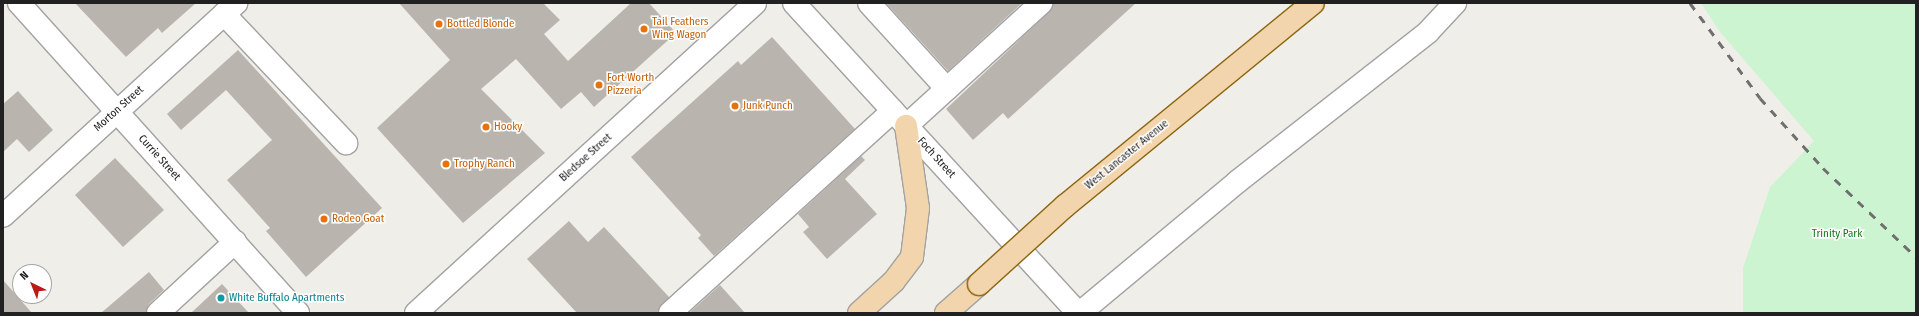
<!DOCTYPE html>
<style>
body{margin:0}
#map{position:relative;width:1919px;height:316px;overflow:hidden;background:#f0eee9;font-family:"Fira Sans Condensed",sans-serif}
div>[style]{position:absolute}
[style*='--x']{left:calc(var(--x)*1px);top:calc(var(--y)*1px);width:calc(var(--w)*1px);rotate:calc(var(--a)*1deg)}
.park>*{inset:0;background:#ccf4d0}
.building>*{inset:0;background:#bab4af}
.roads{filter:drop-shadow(1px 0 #a2a2a2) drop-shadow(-1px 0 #a2a2a2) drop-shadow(0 1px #a2a2a2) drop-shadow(0 -1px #a2a2a2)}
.minor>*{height:22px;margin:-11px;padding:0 11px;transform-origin:11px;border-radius:11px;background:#fff}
.major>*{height:22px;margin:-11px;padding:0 11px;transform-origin:11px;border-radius:11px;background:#f2d5ac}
.rail>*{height:3px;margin-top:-1.5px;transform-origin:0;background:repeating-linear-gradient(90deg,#6f6f6f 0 8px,transparent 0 16px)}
.bridges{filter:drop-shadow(1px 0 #8d6611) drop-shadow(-1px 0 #8d6611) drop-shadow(0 1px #8d6611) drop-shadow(0 -1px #8d6611)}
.major-bridge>*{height:22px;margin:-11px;padding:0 11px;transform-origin:11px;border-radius:11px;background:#f2d5ac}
.dots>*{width:11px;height:11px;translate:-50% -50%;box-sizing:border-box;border:2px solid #fff;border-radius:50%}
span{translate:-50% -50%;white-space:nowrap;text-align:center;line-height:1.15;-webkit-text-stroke:3px #fff;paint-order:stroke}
.food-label{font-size:11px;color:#c56008}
.left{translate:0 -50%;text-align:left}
.street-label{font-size:11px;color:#212121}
.park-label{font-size:11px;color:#197622}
.culture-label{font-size:11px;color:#0d838f}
.frame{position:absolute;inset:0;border:4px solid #212121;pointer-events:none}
.north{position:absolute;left:12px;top:264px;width:40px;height:40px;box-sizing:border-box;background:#fff;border:1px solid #a6a6a6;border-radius:50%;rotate:317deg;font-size:11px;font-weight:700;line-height:16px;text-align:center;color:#212121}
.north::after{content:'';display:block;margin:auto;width:14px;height:18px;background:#bc1917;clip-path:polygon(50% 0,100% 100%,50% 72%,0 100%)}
</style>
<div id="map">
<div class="park">
<div style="clip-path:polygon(1701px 3px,1916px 3px,1916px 313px,1743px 313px,1743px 268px,1770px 187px,1814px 141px,1720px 32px)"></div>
</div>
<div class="building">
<div style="clip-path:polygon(75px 3px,196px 3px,162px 33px,158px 28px,126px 57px)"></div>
<div style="clip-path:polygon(399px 3px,543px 3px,560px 20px,544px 34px,568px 61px,631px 3px,649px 3px,676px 33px,594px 107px,581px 92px,561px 109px,516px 59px,481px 89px,545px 153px,463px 223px,377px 128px,450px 60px)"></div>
<div style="clip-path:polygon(886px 3px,1022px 3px,948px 71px)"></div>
<div style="clip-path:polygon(1053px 3px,1136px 3px,1008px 119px,1003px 113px,973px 140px,946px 109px,1049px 12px)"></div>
<div style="clip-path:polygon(772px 37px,855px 129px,714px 256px,698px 238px,701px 235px,631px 157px,738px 61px,741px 65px)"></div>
<div style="clip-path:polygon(238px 50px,382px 208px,306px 277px,266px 231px,270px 228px,227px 180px,272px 140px,226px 90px,181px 130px,167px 114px)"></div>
<div style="clip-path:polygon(18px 91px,53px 130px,29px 152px,17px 139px,3px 152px,3px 104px)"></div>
<div style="clip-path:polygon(861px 156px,865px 160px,845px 179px,877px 214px,827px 259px,803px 232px,809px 227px,798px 214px)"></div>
<div style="clip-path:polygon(115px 158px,164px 210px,123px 247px,75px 195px)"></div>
<div style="clip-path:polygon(569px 221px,588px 242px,604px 227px,669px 297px,658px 313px,577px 313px,527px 259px)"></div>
<div style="clip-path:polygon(149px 272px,164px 290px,149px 304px,146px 313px,101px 313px)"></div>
<div style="clip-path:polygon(3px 280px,32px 313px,3px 313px)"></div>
<div style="clip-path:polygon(222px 284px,249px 313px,191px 313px)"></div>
<div style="clip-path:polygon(720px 285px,745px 313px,689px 313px)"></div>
</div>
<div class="roads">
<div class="minor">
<div style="--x:19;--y:3;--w:417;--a:48"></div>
<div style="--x:794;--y:3;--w:420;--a:47.5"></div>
<div style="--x:869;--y:3;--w:116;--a:47.8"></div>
<div style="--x:224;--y:14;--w:178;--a:46.6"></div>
<div style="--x:906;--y:126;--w:183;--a:-42.3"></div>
<div style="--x:3;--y:216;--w:316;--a:-42.4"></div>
<div style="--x:158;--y:313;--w:105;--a:-42.7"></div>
<div style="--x:416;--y:313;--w:459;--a:-42.4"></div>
<div style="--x:670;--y:313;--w:301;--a:-42.2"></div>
<div style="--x:1080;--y:313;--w:204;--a:-39.8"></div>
<div style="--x:1237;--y:182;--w:243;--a:-38.1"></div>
<div style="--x:1428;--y:32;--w:40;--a:-47"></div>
</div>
<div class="major">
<div style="--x:859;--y:313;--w:47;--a:-42.4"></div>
<div style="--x:894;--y:281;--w:30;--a:-53"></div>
<div style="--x:912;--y:257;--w:49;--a:-83"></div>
<div style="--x:918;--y:208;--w:83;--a:-98.3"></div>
<div style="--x:946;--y:313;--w:44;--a:-41.3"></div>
</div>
</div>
<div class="rail">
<div style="--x:1690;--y:3;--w:118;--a:53.6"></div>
<div style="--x:1760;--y:98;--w:94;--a:48"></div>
<div style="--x:1823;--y:168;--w:129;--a:43.7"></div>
</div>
<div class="bridges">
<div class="major-bridge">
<div style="--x:979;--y:284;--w:116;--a:-42.2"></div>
<div style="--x:1065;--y:206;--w:320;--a:-39.3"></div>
</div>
</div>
<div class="dots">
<div style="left:439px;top:24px;background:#e8710a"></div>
<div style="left:644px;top:29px;background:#e8710a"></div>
<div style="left:599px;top:85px;background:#e8710a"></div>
<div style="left:735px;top:106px;background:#e8710a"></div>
<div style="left:486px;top:127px;background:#e8710a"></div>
<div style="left:446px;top:164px;background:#e8710a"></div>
<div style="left:324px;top:219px;background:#e8710a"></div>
<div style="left:221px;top:298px;background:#0f9aa8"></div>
</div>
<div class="food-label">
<span class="left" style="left:652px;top:29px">Tail Feathers<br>Wing Wagon</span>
<span class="left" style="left:447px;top:24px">Bottled Blonde</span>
<span class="left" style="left:607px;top:85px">Fort Worth<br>Pizzeria</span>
<span class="left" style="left:743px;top:106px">Junk Punch</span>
<span class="left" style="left:494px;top:127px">Hooky</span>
<span class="left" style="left:454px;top:164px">Trophy Ranch</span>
<span class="left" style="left:332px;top:219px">Rodeo Goat</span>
</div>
<div class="street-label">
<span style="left:119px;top:109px;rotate:-42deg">Morton Street</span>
<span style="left:1127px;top:155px;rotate:-39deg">West Lancaster Avenue</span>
<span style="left:159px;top:158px;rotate:48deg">Currie Street</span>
<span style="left:586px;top:158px;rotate:-42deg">Bledsoe Street</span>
<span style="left:936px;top:158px;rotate:48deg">Foch Street</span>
</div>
<div class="park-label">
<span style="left:1837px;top:234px">Trinity Park</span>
</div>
<div class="culture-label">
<span class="left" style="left:229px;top:298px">White Buffalo Apartments</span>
</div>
<div class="frame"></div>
<div class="north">N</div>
</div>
